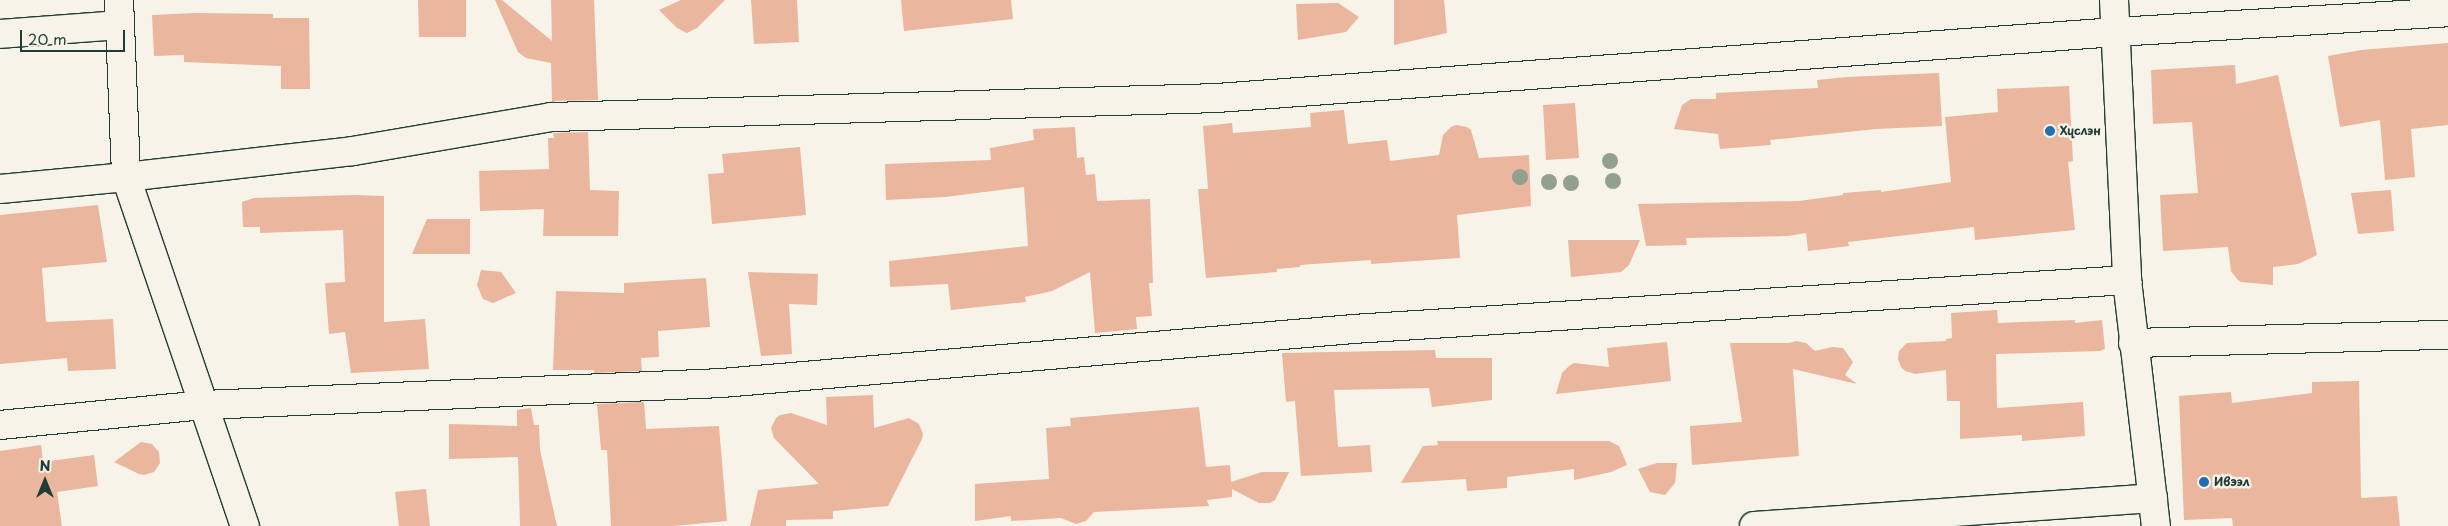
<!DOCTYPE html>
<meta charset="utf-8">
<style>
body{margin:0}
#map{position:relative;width:2448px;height:526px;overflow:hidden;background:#f7f3e8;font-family:"Playpen Sans",sans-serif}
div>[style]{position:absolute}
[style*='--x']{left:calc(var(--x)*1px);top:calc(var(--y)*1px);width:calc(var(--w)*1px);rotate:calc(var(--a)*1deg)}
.building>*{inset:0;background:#eab69d}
.roads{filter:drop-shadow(1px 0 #1f3d34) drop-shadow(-1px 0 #1f3d34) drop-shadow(0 1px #1f3d34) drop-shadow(0 -1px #1f3d34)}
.minor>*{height:28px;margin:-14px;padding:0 14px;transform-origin:14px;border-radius:14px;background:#f7f3e8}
.trees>*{width:16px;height:16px;margin:-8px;border-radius:50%;background:#92a08f}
.dots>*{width:14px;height:14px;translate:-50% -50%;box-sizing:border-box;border:2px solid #f7f3e8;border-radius:50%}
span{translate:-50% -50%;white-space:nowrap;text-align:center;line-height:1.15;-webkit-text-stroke:5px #f7f3e8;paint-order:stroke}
.poi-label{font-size:12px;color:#1f3d34;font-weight:700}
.left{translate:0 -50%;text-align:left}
.north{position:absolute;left:20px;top:456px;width:50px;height:50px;-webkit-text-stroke:4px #f7f3e8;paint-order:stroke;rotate:0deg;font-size:14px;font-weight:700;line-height:20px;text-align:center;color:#1f3d34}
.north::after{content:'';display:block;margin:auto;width:18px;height:22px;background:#1f3d34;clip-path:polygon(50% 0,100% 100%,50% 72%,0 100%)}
.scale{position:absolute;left:20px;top:30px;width:105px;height:22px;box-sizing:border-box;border:2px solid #1f3d34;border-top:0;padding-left:6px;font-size:15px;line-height:18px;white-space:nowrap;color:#1f3d34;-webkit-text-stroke:4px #f7f3e8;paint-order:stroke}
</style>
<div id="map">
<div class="building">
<div style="clip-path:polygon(418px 0,466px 0,466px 37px,419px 37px)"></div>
<div style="clip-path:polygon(495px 0,502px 0,552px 41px,551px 0,594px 0,598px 100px,552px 101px,551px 63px,526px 58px,518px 52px)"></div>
<div style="clip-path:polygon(681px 0,725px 0,697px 28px,687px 33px,677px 28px,659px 10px)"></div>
<div style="clip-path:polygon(751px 0,797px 0,799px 42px,754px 44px)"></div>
<div style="clip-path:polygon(901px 0,1011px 0,1013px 19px,904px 31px)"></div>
<div style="clip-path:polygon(1394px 0,1444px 0,1447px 33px,1394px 45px)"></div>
<div style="clip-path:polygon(1338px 3px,1359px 17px,1346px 32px,1298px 40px,1296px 4px)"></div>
<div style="clip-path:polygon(196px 13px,273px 14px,273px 18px,309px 18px,310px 89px,281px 89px,281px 66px,184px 62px,184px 55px,154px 56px,152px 15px)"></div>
<div style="clip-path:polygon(2448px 43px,2448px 125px,2411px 129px,2415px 177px,2385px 180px,2380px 120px,2340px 127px,2328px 56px,2361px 50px)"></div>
<div style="clip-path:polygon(2235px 65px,2236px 84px,2278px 75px,2317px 255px,2298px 264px,2273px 267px,2273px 285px,2241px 282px,2237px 279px,2231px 271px,2228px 247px,2163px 251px,2160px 195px,2198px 193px,2192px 122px,2153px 124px,2151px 70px)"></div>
<div style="clip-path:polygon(1939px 73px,1942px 126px,1876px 129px,1770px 140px,1771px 145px,1720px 149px,1718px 134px,1674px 129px,1682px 105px,1691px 99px,1716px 99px,1716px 93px,1818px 88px,1817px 80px,1847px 77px)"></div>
<div style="clip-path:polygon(2069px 86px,2073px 161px,2068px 162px,2075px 230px,1975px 240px,1974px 227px,1848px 242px,1849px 246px,1808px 251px,1806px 233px,1788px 236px,1686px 238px,1687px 245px,1646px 246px,1638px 204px,1799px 201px,1843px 195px,1843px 193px,1881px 190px,1881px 192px,1951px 182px,1945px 117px,1998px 112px,1997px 89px)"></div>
<div style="clip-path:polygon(1575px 103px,1579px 158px,1546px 160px,1543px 105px)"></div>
<div style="clip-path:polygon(1344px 110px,1348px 144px,1387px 140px,1390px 161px,1439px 155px,1443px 135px,1451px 127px,1456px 125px,1467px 127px,1471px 130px,1479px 158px,1529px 155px,1531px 206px,1457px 215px,1460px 258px,1371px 264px,1371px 260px,1300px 265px,1300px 267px,1277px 269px,1277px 272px,1206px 278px,1198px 189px,1208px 189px,1203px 126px,1232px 123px,1233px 133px,1311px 127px,1310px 113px)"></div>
<div style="clip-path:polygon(1075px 127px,1077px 158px,1084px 157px,1086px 175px,1095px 174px,1097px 201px,1150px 199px,1153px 283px,1149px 283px,1152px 316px,1136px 317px,1137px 329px,1095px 333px,1090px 272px,1052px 291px,1025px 297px,1026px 302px,951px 310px,948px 284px,890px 287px,889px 261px,1028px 246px,1024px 187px,945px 197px,886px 200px,885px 164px,991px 160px,990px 148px,1034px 140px,1033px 129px)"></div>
<div style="clip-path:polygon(588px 132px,590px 190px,619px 191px,618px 236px,543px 236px,544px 209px,480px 211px,479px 171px,549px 169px,548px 138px,554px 138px,553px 133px)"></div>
<div style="clip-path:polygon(800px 147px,806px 215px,712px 224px,708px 174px,724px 173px,722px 154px)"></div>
<div style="clip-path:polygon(2391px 190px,2394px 231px,2358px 234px,2351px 193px)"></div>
<div style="clip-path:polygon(354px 195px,384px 196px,384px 322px,425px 319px,429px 369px,351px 373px,345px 332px,329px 334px,325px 283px,345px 282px,343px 230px,260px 233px,260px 227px,243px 227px,242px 202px,254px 198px)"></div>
<div style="clip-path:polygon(98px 205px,107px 262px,42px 268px,46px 322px,113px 319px,116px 369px,68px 371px,67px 358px,0 364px,0 215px)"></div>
<div style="clip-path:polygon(427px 219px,470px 219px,470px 254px,412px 254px)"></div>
<div style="clip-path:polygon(1568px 240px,1640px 240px,1629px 265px,1621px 272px,1571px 277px)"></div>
<div style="clip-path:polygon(481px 270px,501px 272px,516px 293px,493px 303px,483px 299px,477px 285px)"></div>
<div style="clip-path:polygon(748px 272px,818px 274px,817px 305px,789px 304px,792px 354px,761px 356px)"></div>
<div style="clip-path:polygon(706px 278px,710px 327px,658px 331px,659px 357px,641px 358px,642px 371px,594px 373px,594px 370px,553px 370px,556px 291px,624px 293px,624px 283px)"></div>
<div style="clip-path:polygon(1997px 310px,1998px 323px,2075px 320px,2075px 323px,2102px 320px,2105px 349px,2100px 351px,1996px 354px,1997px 408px,2083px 402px,2085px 436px,2022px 441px,2022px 435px,1960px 439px,1960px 401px,1947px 401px,1946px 370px,1915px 374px,1905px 371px,1901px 367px,1898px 359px,1899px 351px,1907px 343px,1946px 341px,1946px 339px,1952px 338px,1951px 313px)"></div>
<div style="clip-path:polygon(1796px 341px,1806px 343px,1815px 351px,1832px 347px,1843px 348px,1853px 362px,1845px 375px,1857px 384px,1793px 369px,1799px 456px,1692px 465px,1690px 426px,1742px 422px,1730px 343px,1789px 343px)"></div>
<div style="clip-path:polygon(1667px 342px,1671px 381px,1556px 394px,1562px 373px,1569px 366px,1574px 363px,1609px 367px,1607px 348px)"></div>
<div style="clip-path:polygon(1435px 350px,1436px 358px,1492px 358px,1492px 400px,1432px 407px,1429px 388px,1334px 390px,1338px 447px,1370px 445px,1372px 472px,1301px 476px,1295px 401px,1286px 402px,1282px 353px)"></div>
<div style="clip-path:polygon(2359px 381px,2361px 498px,2397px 496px,2400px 526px,2233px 526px,2232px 518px,2184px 520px,2179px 396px,2231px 392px,2232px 403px,2312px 393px,2312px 382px)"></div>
<div style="clip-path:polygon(873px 395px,874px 428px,909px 418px,919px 424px,923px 434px,922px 439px,888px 506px,833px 511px,833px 519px,786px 520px,786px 526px,750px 526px,758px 490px,819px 484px,774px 438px,771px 428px,776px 418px,780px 415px,791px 413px,827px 425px,826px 397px)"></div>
<div style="clip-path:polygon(644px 402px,646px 429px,719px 426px,727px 521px,673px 526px,611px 526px,607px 450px,601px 450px,597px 404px)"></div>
<div style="clip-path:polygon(1199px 407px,1206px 467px,1230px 465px,1231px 482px,1262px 472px,1289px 472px,1275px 500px,1270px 503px,1259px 503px,1232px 489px,1232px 497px,1207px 500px,1209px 506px,1094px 512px,1086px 521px,1076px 524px,1061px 518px,1011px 521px,1011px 516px,975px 521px,975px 484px,1049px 479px,1046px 428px,1071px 426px,1070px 418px)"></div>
<div style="clip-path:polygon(531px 408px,534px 425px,539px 425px,540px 450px,557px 526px,520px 526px,518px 457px,449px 459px,449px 424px,517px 426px,517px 410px)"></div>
<div style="clip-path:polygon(1437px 441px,1609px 441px,1619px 446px,1627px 465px,1611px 472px,1574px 480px,1574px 469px,1507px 477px,1507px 488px,1467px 491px,1466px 479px,1401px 483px,1423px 446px,1438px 445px)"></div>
<div style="clip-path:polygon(141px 442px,152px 444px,159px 452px,160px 463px,154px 472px,144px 475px,139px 474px,114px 462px)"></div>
<div style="clip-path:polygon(41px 445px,43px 462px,94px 455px,98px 486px,57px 492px,62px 526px,0 526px,0 451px)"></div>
<div style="clip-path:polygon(1657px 463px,1677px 463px,1675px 483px,1665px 495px,1650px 492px,1638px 469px)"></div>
<div style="clip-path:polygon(426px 489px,430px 526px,399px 526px,395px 492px)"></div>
</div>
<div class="roads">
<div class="minor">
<div style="--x:119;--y:0;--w:177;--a:87.7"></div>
<div style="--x:126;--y:177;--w:369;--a:71.2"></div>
<div style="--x:2114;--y:0;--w:280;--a:87.3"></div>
<div style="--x:2127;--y:280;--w:248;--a:83.3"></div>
<div style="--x:0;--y:34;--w:120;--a:-4.3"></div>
<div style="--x:0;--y:189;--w:127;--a:-5.4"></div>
<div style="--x:126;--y:177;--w:228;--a:-6.5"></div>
<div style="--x:353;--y:151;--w:201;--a:-9.7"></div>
<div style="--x:551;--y:117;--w:666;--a:-1.63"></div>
<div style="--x:1217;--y:98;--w:901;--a:-4.2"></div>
<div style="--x:2116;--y:32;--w:333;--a:-3.4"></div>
<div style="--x:2133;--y:343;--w:315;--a:-1.5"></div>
<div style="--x:0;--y:425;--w:205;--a:-5.6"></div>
<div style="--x:204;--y:405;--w:518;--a:-2.43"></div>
<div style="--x:722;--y:383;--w:633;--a:-4.89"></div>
<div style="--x:1353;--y:329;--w:776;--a:-3.62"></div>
<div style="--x:1754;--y:526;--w:400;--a:-4"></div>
</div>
</div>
<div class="trees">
<div style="left:1610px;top:161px"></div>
<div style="left:1520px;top:177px"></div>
<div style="left:1613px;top:181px"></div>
<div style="left:1549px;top:182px"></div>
<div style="left:1571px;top:183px"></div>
</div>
<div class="dots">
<div style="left:2050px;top:131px;background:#1f6fb2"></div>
<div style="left:2204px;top:482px;background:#1f6fb2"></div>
</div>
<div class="poi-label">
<span class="left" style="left:2060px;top:131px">Хүслэн</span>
<span class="left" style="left:2214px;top:482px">Ивээл</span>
</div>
<div class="north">N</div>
<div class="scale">20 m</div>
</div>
